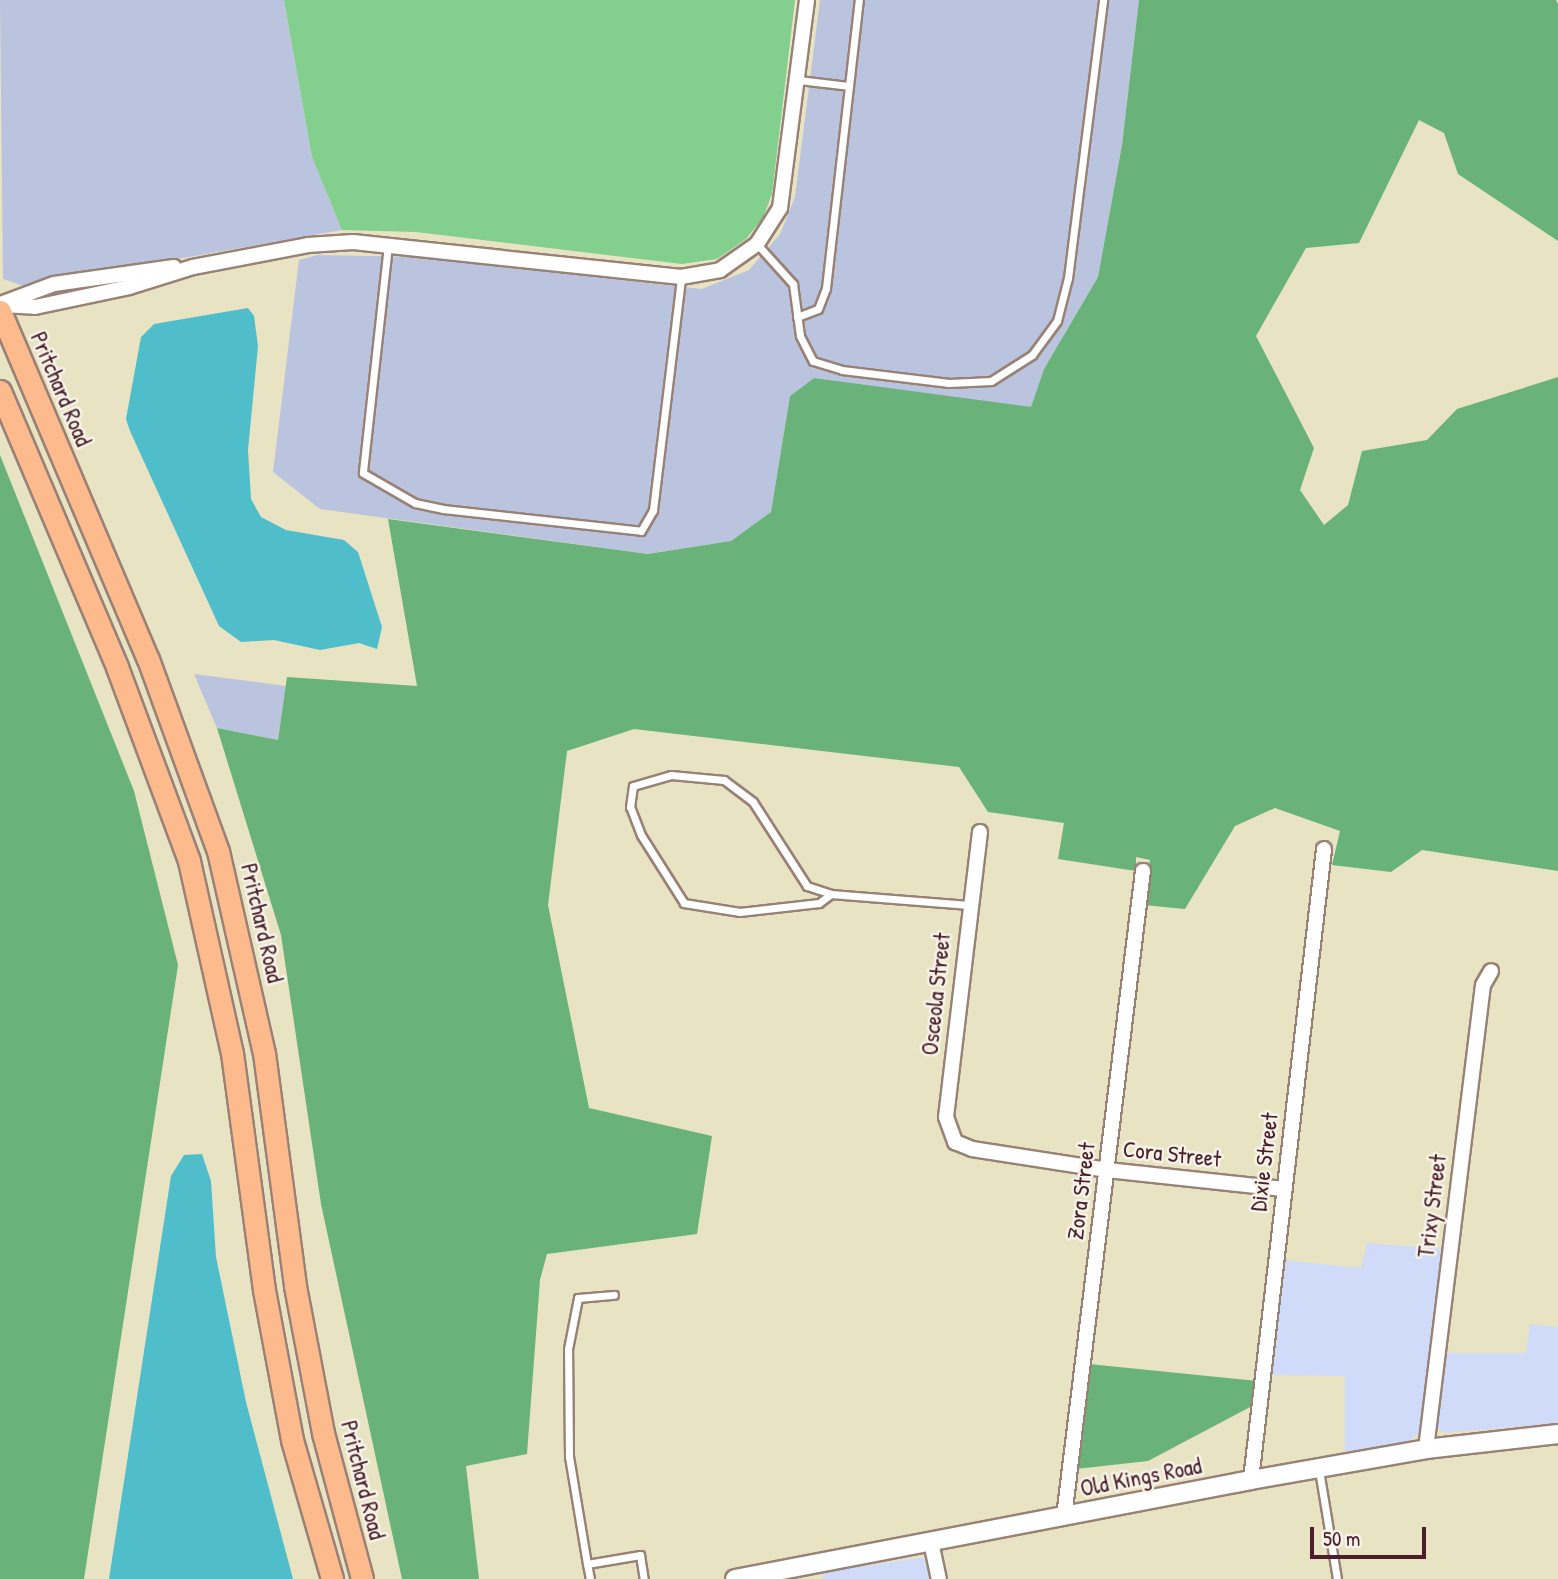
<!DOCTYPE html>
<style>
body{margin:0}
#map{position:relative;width:1558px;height:1579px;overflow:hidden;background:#e8e3c2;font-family:"Patrick Hand",sans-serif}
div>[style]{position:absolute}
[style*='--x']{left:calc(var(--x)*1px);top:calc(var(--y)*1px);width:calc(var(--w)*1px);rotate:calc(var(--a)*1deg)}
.built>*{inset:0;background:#d0daf9}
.industrial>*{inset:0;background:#bac4de}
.green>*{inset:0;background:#82cf8e}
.forest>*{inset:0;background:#69b279}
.water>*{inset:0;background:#50bdcb}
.roads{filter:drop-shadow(2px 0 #998176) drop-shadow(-2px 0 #998176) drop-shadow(0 2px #998176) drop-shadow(0 -2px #998176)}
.service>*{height:7px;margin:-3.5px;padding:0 3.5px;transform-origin:3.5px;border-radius:3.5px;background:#fff}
.minor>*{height:14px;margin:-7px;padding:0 7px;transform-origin:7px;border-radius:7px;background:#fff}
.tertiary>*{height:18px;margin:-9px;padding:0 9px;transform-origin:9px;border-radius:9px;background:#fff}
.primary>*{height:21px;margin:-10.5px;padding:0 10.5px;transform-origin:10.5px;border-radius:10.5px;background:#fcba8d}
span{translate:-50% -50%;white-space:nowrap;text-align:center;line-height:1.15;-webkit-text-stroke:5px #f7f3e8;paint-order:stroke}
.street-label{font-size:23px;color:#4a1f2b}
.scale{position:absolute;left:1310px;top:1527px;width:116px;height:32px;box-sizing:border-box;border:4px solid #4a1f2b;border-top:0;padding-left:9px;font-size:21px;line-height:24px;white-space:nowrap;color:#4a1f2b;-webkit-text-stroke:5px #f7f3e8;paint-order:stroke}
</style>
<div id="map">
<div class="built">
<div style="clip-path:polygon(1367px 1243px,1443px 1249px,1421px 1431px,1408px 1442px,1345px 1454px,1345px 1376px,1268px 1375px,1282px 1260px,1361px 1268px)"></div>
<div style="clip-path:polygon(1530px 1324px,1558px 1327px,1558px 1423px,1444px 1433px,1436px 1426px,1443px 1353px,1526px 1353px)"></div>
<div style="clip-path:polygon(927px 1557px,930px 1579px,823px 1579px,823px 1572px)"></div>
</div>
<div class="industrial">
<div style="clip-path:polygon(0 0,284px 0,312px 157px,342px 230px,24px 286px,3px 279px)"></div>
<div style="clip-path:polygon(820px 0,1139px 0,1122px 145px,1098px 277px,1044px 369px,1031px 408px,814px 378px,790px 396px,771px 512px,731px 541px,648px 554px,320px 509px,273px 472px,299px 260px,318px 255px,420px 257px,702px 289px,749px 270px,780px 234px,795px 197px)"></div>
<div style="clip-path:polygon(194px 674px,286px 686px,278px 740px,217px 728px)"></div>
</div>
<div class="green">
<div style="clip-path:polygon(284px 0,795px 0,772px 194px,763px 218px,746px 239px,717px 259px,682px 264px,416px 232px,342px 230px,312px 157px)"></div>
</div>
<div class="forest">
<div style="clip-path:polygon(1139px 0,1556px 0,1558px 4px,1558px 241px,1458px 174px,1444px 133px,1419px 120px,1359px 243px,1306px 248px,1256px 336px,1314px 448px,1300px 490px,1324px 525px,1348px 505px,1362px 451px,1427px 440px,1457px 409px,1558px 377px,1558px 871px,1422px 850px,1391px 872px,1332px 865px,1340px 831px,1275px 808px,1235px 826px,1185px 909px,1144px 905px,1150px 860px,1136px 857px,1136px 871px,1058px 859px,1064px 823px,988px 812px,959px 767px,634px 729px,567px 751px,548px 905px,589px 1108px,712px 1136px,697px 1234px,547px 1254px,540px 1280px,527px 1454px,466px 1466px,479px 1579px,402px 1579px,321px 1204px,281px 935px,217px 728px,278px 740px,287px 677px,417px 686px,388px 519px,648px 554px,731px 541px,771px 512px,790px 396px,814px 378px,1031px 407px,1044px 369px,1098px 277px,1122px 145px)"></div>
<div style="clip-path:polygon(0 455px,134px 791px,178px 965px,84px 1579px,0 1579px)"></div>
<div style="clip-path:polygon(1089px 1364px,1257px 1381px,1252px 1406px,1148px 1461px,1076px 1469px)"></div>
</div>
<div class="water">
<div style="clip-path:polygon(248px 308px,254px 316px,258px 346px,248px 450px,251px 499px,261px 517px,286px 530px,344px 540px,358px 552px,382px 627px,377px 649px,359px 643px,320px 650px,274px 640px,241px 642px,219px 626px,130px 431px,126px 419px,141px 337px,154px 324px)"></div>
<div style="clip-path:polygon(202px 1154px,211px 1181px,216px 1257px,246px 1402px,293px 1579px,109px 1579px,171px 1176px,184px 1155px)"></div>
</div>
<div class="roads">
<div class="service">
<div style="--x:798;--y:80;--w:51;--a:6.7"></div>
<div style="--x:757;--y:244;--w:54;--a:48"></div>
<div style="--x:793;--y:284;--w:52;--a:82.3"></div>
<div style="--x:800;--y:336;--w:28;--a:63"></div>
<div style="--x:813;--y:361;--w:30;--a:17"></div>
<div style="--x:842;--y:370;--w:108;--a:6.9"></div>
<div style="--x:949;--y:383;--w:42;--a:-2.7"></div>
<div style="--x:991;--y:381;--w:49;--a:-32.4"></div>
<div style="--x:1032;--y:355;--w:42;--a:-53.7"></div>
<div style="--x:1057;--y:321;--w:44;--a:-75.7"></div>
<div style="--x:1068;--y:278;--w:280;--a:-82.8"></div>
<div style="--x:388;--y:245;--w:229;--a:96.3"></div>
<div style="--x:363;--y:473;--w:60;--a:30"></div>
<div style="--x:415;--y:503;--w:29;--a:12"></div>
<div style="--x:443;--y:509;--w:199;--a:6.3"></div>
<div style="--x:641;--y:531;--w:24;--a:-60"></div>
<div style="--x:653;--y:510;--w:235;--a:-83.1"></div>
<div style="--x:797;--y:317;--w:22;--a:-21"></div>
<div style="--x:818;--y:309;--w:22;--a:-69"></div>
<div style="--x:826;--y:288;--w:290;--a:-83.5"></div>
<div style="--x:831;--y:894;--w:15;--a:143"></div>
<div style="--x:819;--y:903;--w:80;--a:173.5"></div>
<div style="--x:740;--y:912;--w:57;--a:-170.9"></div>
<div style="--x:684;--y:903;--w:80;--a:-122.3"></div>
<div style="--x:641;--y:835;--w:30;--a:-111"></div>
<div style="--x:630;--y:807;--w:21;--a:-82"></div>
<div style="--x:633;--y:786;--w:40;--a:-16"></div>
<div style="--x:671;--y:775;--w:53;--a:5.4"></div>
<div style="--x:724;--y:780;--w:36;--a:37"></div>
<div style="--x:753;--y:802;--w:100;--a:57.3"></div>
<div style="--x:807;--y:886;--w:25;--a:18"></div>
<div style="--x:831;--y:894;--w:138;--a:4.6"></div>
<div style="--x:1319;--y:1470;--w:110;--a:80.6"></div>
<div style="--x:587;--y:1564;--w:109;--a:-99.5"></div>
<div style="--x:569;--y:1457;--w:108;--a:-90.5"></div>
<div style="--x:568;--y:1349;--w:52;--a:-78.9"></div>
<div style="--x:578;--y:1298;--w:36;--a:-5"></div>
<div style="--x:590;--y:1579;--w:15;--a:-101"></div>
<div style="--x:587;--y:1564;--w:54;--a:-9.6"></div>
<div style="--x:640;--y:1555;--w:24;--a:81"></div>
</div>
<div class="minor">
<div style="--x:3;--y:303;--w:54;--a:-20.4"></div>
<div style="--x:54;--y:284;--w:121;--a:-8.1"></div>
<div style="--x:0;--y:305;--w:35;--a:3"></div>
<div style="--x:35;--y:307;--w:96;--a:-12"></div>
<div style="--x:129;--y:287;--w:67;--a:-17.4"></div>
<div style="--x:193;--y:267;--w:117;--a:-10.8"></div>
<div style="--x:308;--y:245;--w:45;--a:-3.8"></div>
<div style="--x:353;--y:242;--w:330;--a:6.1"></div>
<div style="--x:681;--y:277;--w:40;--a:-10"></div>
<div style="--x:720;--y:270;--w:45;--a:-35.1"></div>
<div style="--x:757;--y:244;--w:43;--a:-57.4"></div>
<div style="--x:780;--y:208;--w:210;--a:-82.6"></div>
<div style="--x:980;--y:832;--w:287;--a:96.8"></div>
<div style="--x:946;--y:1117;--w:27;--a:70"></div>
<div style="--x:955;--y:1142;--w:18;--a:22"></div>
<div style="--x:972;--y:1149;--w:137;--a:8.8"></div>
<div style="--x:1107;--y:1170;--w:178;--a:6.1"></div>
<div style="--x:1426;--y:1449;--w:467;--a:-83"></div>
<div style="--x:1483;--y:985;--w:16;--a:-60"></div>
<div style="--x:1251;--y:1480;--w:635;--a:-83.4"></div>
<div style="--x:1064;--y:1517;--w:651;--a:-83.03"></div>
<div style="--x:931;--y:1542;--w:38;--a:78"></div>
</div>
<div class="tertiary">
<div style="--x:735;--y:1579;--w:525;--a:-10.86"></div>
<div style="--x:1251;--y:1480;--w:178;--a:-10"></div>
<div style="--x:1426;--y:1449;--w:133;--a:-6.5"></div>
</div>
<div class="primary">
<div style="--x:0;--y:311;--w:378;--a:67"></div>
<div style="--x:148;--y:659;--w:204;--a:70"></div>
<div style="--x:218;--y:851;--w:207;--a:77.2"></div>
<div style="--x:264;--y:1053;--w:235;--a:82.4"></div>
<div style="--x:295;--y:1286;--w:150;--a:79.2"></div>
<div style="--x:323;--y:1433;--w:151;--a:75"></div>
<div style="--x:0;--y:391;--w:300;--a:67"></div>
<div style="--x:117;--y:667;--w:207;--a:69.6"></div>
<div style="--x:189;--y:861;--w:197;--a:77.4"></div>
<div style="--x:232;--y:1053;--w:239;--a:82.3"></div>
<div style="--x:264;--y:1290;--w:153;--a:79.4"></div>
<div style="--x:292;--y:1440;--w:145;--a:73.9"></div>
</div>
</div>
<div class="street-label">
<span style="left:61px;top:389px;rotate:67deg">Pritchard Road</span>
<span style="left:262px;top:923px;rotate:77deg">Pritchard Road</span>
<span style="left:936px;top:994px;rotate:-84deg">Osceola Street</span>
<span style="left:1172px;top:1154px;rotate:6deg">Cora Street</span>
<span style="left:1264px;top:1162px;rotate:-83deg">Dixie Street</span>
<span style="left:1081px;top:1191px;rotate:-83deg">Zora Street</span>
<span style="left:1432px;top:1206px;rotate:-83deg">Trixy Street</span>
<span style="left:1141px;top:1477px;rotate:-11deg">Old Kings Road</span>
<span style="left:363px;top:1480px;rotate:76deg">Pritchard Road</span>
</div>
<div class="scale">50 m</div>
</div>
